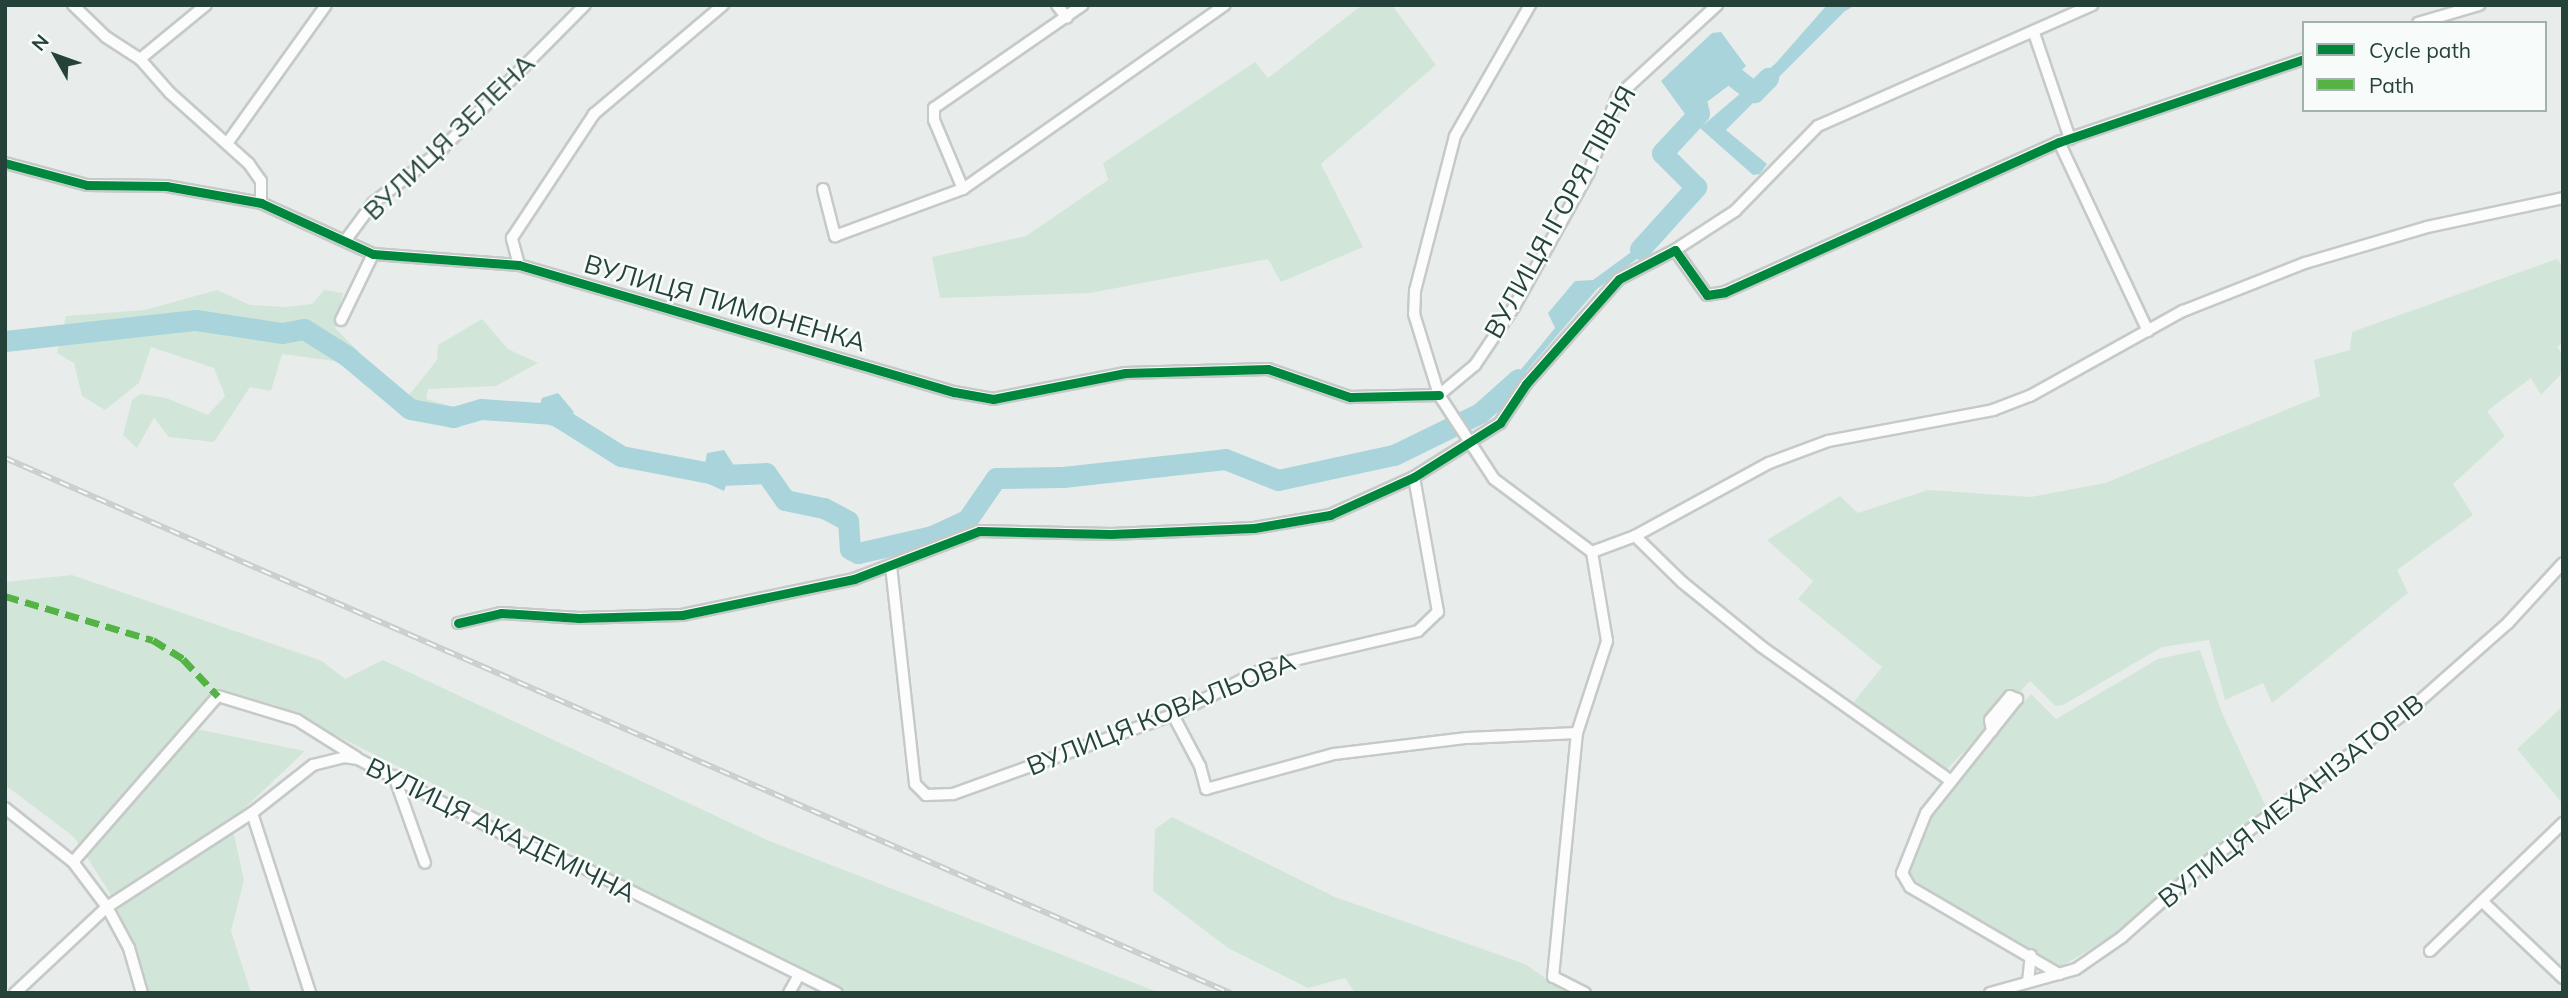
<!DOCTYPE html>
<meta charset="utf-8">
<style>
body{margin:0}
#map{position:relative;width:2568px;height:998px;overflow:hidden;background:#e8edeb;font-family:Mulish,sans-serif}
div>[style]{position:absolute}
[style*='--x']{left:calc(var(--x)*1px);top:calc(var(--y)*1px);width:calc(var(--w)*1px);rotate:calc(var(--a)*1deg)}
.green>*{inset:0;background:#d1e6d8}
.water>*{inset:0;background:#a9d4db}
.river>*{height:21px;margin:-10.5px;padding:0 10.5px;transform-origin:10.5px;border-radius:10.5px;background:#a9d4db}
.roads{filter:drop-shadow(2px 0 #c5cac8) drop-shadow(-2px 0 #c5cac8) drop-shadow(0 2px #c5cac8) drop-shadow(0 -2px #c5cac8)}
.street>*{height:10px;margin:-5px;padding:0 5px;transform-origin:5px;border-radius:5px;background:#fcfcfc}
.rail>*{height:6px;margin-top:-3px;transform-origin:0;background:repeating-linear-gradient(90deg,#f7fbf9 0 10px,#c9cdcc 0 20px);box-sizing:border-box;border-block:2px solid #c9cdcc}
.quiet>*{height:7px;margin-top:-3.5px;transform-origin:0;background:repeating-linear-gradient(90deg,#55b346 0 14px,transparent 0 21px)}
.cycleway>*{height:9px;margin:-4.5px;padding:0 4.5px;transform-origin:4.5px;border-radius:4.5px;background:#00873e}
span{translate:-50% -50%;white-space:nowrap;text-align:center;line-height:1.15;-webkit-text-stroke:5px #f7fbf9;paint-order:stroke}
.street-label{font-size:26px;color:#24423a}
.frame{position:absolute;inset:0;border:7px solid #24423a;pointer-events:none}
.legend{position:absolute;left:2302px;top:21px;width:245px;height:91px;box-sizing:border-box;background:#f7fbf9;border:2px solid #a3b1ad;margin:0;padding:9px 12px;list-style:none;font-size:21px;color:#24423a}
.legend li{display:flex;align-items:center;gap:14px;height:35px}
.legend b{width:35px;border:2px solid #a3b1ad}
.north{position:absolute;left:21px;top:21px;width:70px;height:70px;-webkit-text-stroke:5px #f7fbf9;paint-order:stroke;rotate:310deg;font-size:19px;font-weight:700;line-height:28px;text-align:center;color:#24423a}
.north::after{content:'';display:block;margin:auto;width:24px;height:32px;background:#24423a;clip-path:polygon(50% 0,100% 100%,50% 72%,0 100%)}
</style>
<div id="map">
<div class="green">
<div style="clip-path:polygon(1362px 5px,1392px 5px,1436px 65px,1321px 164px,1363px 247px,1281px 282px,1268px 259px,1090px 293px,940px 298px,932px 257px,1026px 236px,1108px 180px,1103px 163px,1255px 62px,1268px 78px)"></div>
<div style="clip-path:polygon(2557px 259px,2563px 266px,2563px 342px,2557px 347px,2563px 355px,2563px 372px,2541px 395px,2531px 378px,2487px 411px,2505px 436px,2453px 484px,2473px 515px,2397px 570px,2408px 593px,2272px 703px,2263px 683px,2225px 700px,2209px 640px,2162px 647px,2063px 705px,2056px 706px,2030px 681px,2018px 694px,2008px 691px,1984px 717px,1987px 728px,1946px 770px,1853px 703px,1882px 667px,1798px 599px,1813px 581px,1767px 540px,1840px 496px,1858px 513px,1928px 490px,2031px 497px,2105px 483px,2320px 396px,2314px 360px,2350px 350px,2352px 332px)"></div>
<div style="clip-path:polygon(217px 290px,250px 305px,286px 307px,312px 304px,324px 290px,343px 293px,335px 328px,359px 352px,342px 362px,282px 354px,271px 391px,250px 387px,214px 442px,169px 437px,154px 418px,137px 448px,123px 435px,132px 400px,140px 394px,166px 398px,208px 415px,225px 396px,214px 368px,151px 347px,139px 383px,105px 410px,82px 396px,74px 363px,57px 353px,66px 316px,145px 310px)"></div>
<div style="clip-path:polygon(482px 319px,508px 349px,538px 363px,496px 386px,428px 389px,426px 399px,461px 409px,444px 423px,398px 409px,437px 360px,438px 345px)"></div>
<div style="clip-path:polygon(72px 575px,322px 661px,345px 679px,383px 660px,767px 840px,1160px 993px,836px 993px,562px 848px,275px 705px,216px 691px,181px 726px,305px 751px,231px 821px,244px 880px,231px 931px,251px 993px,147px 993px,134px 944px,109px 892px,74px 837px,5px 785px,5px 582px)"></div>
<div style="clip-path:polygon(2200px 650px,2222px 713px,2266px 807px,2188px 868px,2120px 931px,2059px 968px,1911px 879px,1907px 870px,1926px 819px,2031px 694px,2056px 719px,2158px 659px)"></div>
<div style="clip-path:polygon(2563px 706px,2563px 804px,2517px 749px)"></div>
<div style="clip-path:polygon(1172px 817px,1335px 897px,1525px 964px,1567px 993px,1355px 993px,1345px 978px,1308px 988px,1228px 948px,1153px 891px,1155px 829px)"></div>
</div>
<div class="water">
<div style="clip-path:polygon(1827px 5px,1856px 5px,1845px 11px,1726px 130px,1767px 164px,1760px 174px,1753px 175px,1700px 128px,1776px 63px)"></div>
<div style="clip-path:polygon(1721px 32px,1746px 66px,1720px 92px,1709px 92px,1693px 115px,1685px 114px,1661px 81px,1712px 33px)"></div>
<div style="clip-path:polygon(1657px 225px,1666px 237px,1597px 289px,1494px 409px,1499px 396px,1555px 328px,1548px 313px,1575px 281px,1593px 280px,1634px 250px)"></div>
<div style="clip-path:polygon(558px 393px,574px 412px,561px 429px,535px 420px,542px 398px)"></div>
<div style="clip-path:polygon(724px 450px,733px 464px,724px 491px,702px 481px,707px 453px)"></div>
</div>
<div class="river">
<div style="--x:1640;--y:249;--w:84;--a:-47.9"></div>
<div style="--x:1696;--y:187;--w:48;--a:-135"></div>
<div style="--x:1662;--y:153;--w:54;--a:-47.2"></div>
<div style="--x:1699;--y:113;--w:16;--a:-104"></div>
<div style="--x:1695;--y:97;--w:41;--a:-37.1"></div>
<div style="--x:1728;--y:72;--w:33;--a:38"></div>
<div style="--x:1754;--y:92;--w:20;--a:-45"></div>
<div style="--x:5;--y:341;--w:192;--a:-6.3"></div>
<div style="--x:196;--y:320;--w:87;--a:8.6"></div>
<div style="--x:282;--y:333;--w:22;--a:-10"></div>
<div style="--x:304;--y:329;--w:51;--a:32.1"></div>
<div style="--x:347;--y:356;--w:82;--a:40.1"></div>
<div style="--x:410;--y:409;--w:44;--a:10.5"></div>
<div style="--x:453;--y:417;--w:29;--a:-16"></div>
<div style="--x:481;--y:409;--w:73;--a:3.9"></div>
<div style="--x:554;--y:414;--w:79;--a:32.1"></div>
<div style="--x:621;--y:456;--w:102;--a:10.8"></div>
<div style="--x:721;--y:475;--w:45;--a:-2.5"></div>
<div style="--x:766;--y:473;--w:33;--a:55"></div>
<div style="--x:785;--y:500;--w:40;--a:12"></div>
<div style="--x:824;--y:508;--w:27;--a:28"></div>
<div style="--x:848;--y:521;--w:28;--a:86"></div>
<div style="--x:850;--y:549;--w:9;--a:27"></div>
<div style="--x:858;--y:553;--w:76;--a:-12.9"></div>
<div style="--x:932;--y:536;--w:38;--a:-25"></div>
<div style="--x:967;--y:520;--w:51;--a:-55.4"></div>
<div style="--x:996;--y:478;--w:67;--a:-0.9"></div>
<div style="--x:1063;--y:477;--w:163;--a:-6.3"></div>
<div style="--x:1225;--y:459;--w:57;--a:21.6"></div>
<div style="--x:1278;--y:480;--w:119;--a:-12.2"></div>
<div style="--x:1394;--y:455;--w:96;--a:-26"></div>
<div style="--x:1480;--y:413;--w:51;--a:-41.8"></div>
</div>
<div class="roads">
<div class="street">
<div style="--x:73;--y:5;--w:46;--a:44.1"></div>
<div style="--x:106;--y:37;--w:40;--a:32.9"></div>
<div style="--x:140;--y:59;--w:45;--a:48.6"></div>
<div style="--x:170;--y:93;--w:106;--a:41.9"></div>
<div style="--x:249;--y:164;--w:21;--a:55"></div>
<div style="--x:261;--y:181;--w:22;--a:90"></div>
<div style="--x:1057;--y:5;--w:16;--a:52"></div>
<div style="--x:1530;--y:5;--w:151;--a:119.8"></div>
<div style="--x:1455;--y:136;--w:160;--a:104.5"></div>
<div style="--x:1415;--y:291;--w:23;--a:92"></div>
<div style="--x:1414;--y:314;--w:85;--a:72.8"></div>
<div style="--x:1439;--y:395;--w:100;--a:56.8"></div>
<div style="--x:1494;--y:479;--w:122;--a:36.7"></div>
<div style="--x:2418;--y:23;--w:64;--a:-16.4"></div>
<div style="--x:2034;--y:33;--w:112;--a:71.2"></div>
<div style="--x:140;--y:59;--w:85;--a:-39.3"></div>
<div style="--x:228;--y:142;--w:168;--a:-54.4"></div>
<div style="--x:2059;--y:142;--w:209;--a:64.8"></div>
<div style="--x:5;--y:163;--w:85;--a:15"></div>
<div style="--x:87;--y:185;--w:79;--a:0.7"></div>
<div style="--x:166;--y:186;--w:97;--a:10.1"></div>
<div style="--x:261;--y:203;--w:123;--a:24.5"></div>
<div style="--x:373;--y:254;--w:146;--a:4.3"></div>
<div style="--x:519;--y:265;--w:453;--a:16.3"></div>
<div style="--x:954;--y:392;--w:40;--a:10"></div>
<div style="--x:993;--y:399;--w:135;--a:-11.1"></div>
<div style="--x:1125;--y:373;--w:143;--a:-1.6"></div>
<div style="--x:1268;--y:369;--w:87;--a:18.9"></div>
<div style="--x:1350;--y:397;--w:89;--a:-1.3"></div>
<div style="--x:823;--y:189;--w:49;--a:75.7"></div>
<div style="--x:835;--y:236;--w:136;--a:-20.2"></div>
<div style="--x:963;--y:189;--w:320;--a:-35.1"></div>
<div style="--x:963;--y:189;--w:75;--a:-112.8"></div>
<div style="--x:934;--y:120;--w:12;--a:-90"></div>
<div style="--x:934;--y:108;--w:181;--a:-34.7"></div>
<div style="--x:345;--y:241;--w:47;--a:-53.6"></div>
<div style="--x:373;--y:203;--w:83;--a:-37.7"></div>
<div style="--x:439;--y:152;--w:207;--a:-45.2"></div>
<div style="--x:1675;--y:250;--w:72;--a:-33"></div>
<div style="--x:1735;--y:211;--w:119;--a:-45.7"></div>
<div style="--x:1818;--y:126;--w:300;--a:-23.8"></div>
<div style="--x:519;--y:265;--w:28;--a:-105"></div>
<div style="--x:512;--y:238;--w:149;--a:-56.5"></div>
<div style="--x:594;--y:114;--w:169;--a:-40.2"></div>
<div style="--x:341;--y:320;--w:73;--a:-64.1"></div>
<div style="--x:1439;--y:395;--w:47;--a:-39.8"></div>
<div style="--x:1475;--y:365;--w:70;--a:-56.1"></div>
<div style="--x:1514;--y:307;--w:154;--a:-60.9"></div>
<div style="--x:1589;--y:172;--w:80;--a:-69.5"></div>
<div style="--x:1617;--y:97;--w:136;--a:-42.6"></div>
<div style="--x:1635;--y:536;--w:66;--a:44.4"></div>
<div style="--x:1682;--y:582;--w:103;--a:39.1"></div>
<div style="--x:1762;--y:647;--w:232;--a:35.3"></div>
<div style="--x:1592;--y:552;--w:46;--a:-20.4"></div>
<div style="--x:1635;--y:536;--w:153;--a:-28.6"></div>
<div style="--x:1769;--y:463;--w:63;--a:-20.4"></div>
<div style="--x:1828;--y:441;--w:168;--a:-10.6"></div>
<div style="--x:1993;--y:410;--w:40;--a:-21"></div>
<div style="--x:2030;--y:396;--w:175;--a:-29.1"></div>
<div style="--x:2183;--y:311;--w:131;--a:-21.5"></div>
<div style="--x:2305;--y:263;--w:127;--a:-16.4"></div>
<div style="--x:2427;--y:227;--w:139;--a:-12"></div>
<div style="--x:891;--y:566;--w:219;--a:83.7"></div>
<div style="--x:915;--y:784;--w:16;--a:45"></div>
<div style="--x:926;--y:795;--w:27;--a:-2"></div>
<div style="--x:953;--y:794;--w:234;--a:-19.8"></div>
<div style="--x:1173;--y:715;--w:108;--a:-27"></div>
<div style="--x:1269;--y:666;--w:153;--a:-13.2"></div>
<div style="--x:1418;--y:631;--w:28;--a:-44"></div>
<div style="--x:1438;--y:612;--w:137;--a:-100.1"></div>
<div style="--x:458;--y:623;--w:44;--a:-13.1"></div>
<div style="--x:501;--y:613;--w:78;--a:3.7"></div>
<div style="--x:579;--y:618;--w:103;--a:-1.7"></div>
<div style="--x:682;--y:615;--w:176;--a:-11.8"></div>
<div style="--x:854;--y:579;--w:134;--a:-21"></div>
<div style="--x:979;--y:531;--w:132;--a:1.3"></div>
<div style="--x:1111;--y:534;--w:143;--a:-2.4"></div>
<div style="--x:1254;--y:528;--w:77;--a:-9.7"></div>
<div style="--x:1330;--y:515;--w:92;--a:-24.3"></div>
<div style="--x:1414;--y:477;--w:102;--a:-32.1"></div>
<div style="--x:1500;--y:423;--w:47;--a:-56.3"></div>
<div style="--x:1526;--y:384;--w:140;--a:-48.5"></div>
<div style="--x:1619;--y:279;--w:63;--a:-27.4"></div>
<div style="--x:1675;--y:250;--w:55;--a:54.6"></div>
<div style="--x:1707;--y:295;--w:18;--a:-9"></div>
<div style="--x:1725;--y:292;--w:366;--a:-24.2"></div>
<div style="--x:2059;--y:142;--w:259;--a:-18.7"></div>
<div style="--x:2017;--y:699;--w:146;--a:128.6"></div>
<div style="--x:1926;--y:813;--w:65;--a:111.8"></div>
<div style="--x:1902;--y:873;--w:16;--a:60"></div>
<div style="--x:1910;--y:887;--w:173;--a:30.3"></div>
<div style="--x:1173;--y:715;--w:58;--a:62.1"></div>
<div style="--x:1200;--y:766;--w:24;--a:75"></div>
<div style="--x:1206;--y:789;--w:133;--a:-15.3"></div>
<div style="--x:1334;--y:754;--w:134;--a:-6.9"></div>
<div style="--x:1467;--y:738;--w:110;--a:-2.6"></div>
<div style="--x:1992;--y:731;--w:11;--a:-100"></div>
<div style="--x:1990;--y:720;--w:31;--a:-50"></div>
<div style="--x:2010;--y:696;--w:8;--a:23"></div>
<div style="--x:394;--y:776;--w:92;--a:70.4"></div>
<div style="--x:5;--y:808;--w:87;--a:38.5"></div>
<div style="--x:252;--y:813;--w:189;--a:72.1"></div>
<div style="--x:2484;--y:903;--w:109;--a:43.5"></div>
<div style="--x:2430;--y:951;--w:185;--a:-43.9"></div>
<div style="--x:2028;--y:982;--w:27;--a:-84"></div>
<div style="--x:15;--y:993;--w:126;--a:-43.1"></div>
<div style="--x:107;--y:907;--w:56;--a:-127.1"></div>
<div style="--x:73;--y:862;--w:220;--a:-48.9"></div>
<div style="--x:218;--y:696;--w:83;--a:16.9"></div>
<div style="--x:297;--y:720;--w:70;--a:32.1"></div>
<div style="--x:142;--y:993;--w:47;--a:-106.1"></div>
<div style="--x:129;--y:948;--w:47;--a:-118.2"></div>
<div style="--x:107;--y:907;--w:173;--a:-33"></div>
<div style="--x:252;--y:813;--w:78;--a:-38.2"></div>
<div style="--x:313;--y:765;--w:32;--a:-14"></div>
<div style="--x:344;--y:757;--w:14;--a:8"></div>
<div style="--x:358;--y:759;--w:179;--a:27.3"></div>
<div style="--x:517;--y:841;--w:72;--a:21.9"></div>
<div style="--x:584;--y:868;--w:282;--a:26.3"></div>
<div style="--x:789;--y:993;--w:21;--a:-61"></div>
<div style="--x:1585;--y:993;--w:36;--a:-153"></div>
<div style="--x:1553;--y:977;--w:245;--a:-84.4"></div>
<div style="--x:1577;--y:733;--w:97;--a:-71.9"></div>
<div style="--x:1607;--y:641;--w:90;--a:-99.6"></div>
<div style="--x:1990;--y:993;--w:89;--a:-15.6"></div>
<div style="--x:2076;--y:969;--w:56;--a:-34.8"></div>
<div style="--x:2122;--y:937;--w:108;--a:-41.6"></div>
<div style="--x:2203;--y:865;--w:266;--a:-37"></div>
<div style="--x:2415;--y:705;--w:124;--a:-41.4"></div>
<div style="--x:2508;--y:623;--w:81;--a:-47.5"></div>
</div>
</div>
<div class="rail">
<div style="--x:5;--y:458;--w:1337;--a:23.59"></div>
</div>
<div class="quiet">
<div style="--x:5;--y:596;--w:154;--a:16.6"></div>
<div style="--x:153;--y:640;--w:36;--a:32"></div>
<div style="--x:183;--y:659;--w:51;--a:46.6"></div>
</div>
<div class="cycleway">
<div style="--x:5;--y:163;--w:85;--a:15"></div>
<div style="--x:87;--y:185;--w:79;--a:0.7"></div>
<div style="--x:166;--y:186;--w:97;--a:10.1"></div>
<div style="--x:261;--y:203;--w:123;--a:24.5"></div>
<div style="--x:373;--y:254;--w:146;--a:4.3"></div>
<div style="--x:519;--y:265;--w:453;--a:16.3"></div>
<div style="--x:954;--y:392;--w:40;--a:10"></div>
<div style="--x:993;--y:399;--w:135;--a:-11.1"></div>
<div style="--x:1125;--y:373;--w:143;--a:-1.6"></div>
<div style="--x:1268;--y:369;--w:87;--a:18.9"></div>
<div style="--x:1350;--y:397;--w:89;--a:-1.3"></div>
<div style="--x:458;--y:623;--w:44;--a:-13.1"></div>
<div style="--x:501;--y:613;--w:78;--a:3.7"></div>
<div style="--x:579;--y:618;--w:103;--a:-1.7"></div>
<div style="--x:682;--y:615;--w:176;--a:-11.8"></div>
<div style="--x:854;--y:579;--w:134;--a:-21"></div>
<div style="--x:979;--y:531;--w:132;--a:1.3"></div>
<div style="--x:1111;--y:534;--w:143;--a:-2.4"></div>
<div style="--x:1254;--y:528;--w:77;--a:-9.7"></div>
<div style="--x:1330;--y:515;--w:92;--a:-24.3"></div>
<div style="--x:1414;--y:477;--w:102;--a:-32.1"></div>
<div style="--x:1500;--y:423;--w:47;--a:-56.3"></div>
<div style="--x:1526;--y:384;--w:140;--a:-48.5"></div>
<div style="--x:1619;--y:279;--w:63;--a:-27.4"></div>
<div style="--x:1675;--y:250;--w:55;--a:54.6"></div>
<div style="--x:1707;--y:295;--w:18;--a:-9"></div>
<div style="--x:1725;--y:292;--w:366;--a:-24.2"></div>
<div style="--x:2059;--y:142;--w:259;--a:-18.7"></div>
</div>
<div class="street-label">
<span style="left:449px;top:137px;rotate:-44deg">ВУЛИЦЯ ЗЕЛЕНА</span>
<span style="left:1560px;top:212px;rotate:-61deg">ВУЛИЦЯ ІГОРЯ ПІВНЯ</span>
<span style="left:725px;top:303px;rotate:16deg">ВУЛИЦЯ ПИМОНЕНКА</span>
<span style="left:1161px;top:714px;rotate:-22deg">ВУЛИЦЯ КОВАЛЬОВА</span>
<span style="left:2291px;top:801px;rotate:-38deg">ВУЛИЦЯ МЕХАНІЗАТОРІВ</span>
<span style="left:501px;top:830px;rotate:26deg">ВУЛИЦЯ АКАДЕМІЧНА</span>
</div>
<div class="frame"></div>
<ul class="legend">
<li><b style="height:9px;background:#00873e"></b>Cycle path</li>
<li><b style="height:9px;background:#55b346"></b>Path</li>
</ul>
<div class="north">N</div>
</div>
